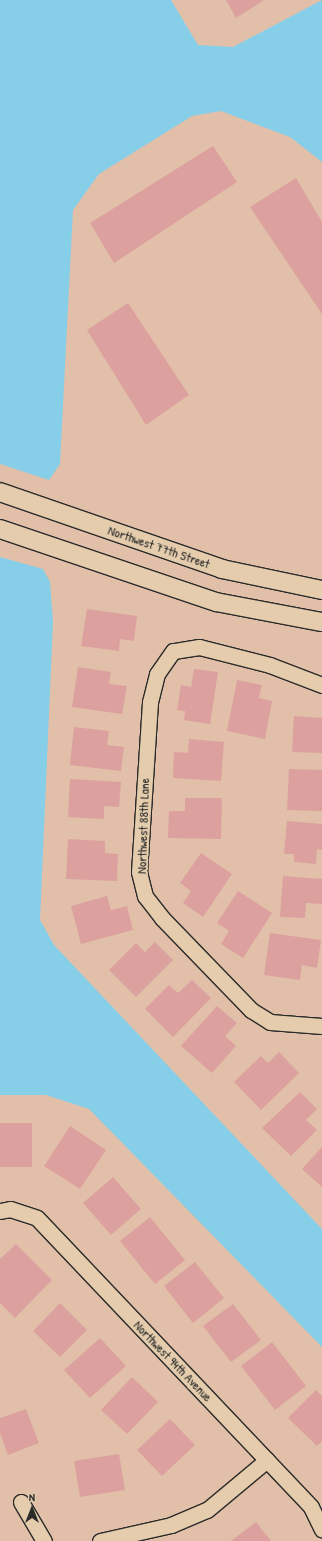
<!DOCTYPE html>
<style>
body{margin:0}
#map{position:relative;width:322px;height:1541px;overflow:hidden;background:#e2bfa8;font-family:"Patrick Hand",sans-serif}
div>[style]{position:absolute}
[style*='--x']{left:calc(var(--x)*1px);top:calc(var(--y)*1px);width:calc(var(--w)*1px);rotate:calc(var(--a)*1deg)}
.water>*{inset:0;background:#87cee9}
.building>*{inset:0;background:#dca19e}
.roads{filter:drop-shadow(1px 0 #2b2b2b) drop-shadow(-1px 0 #2b2b2b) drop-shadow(0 1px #2b2b2b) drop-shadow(0 -1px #2b2b2b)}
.minor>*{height:15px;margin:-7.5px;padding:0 7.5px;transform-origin:7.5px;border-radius:7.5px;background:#e4ccac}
.tertiary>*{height:18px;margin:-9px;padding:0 9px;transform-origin:9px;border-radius:9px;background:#e4ccac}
span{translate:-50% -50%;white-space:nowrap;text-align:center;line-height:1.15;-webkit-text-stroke:4px #e4ccac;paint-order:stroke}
.street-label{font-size:13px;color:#2b2b2b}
.north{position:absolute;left:12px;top:1489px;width:40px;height:40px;-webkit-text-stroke:3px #e4ccac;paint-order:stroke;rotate:0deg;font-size:11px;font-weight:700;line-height:16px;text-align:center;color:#2b2b2b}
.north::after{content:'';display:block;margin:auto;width:14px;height:18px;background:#2b2b2b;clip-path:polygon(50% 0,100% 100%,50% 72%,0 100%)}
</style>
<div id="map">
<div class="water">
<div style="clip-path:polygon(0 0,171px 0,198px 45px,233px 47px,322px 0,322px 162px,290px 137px,221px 111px,192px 116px,99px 174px,73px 210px,60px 464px,49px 480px,0 464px)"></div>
<div style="clip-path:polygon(0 557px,43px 569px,50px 582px,53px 622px,40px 920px,54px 945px,322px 1229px,322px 1347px,89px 1109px,46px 1095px,0 1095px)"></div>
</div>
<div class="building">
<div style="clip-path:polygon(226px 0,264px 0,236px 18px)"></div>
<div style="clip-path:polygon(213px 146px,237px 182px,114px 263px,90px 223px)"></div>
<div style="clip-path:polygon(296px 178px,322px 222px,322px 314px,250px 207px)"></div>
<div style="clip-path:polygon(128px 303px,189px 395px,146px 425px,87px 330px)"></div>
<div style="clip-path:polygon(87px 609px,137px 616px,134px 641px,120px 639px,119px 651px,81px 646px)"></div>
<div style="clip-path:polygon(78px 667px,111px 672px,109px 684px,127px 686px,122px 714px,72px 707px)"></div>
<div style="clip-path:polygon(194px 669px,218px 672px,210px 724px,184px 720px,185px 711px,177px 710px,181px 685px,191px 687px)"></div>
<div style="clip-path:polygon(237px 680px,262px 685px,259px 698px,272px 701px,265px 739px,227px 731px)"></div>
<div style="clip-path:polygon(294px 716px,322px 718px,322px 753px,292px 752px)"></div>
<div style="clip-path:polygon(74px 727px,109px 731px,107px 745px,124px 747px,121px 771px,70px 765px)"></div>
<div style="clip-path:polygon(189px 739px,224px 742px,221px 781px,173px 778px,174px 752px,188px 753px)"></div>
<div style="clip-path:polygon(289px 769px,322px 770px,322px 811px,287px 810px)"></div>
<div style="clip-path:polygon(70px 779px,121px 782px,119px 807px,104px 806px,104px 819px,68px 817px)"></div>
<div style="clip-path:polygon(185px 798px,222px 798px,221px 839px,168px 838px,169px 811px,185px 811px)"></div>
<div style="clip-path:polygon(287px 821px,322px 824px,322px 850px,317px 849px,316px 864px,294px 862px,294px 854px,284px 854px)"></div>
<div style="clip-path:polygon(68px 839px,105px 841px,105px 853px,118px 854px,117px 881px,66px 879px)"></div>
<div style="clip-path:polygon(201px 853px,232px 874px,203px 917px,183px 903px,191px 891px,180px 883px)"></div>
<div style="clip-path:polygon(283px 876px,322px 879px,322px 904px,306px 903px,305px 918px,280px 917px)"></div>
<div style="clip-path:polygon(238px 891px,272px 913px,243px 958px,221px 944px,229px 931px,217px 923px)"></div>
<div style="clip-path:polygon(107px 896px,111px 910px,127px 906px,133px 930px,81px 944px,71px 906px)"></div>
<div style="clip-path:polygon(270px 933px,321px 940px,317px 968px,302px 965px,300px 980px,264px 975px)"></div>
<div style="clip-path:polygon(155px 942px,173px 960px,136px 997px,109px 970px,136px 943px,145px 952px)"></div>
<div style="clip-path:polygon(192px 980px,211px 998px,173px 1037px,145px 1009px,169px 985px,178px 993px)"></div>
<div style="clip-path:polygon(217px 1006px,237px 1023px,225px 1036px,236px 1046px,212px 1073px,181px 1046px)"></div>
<div style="clip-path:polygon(279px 1052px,299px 1073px,261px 1110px,234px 1082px,261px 1056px,268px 1063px)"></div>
<div style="clip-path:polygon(300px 1092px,317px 1109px,306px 1120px,317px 1130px,291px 1156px,262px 1128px)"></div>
<div style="clip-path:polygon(0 1123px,32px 1123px,32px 1167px,0 1167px)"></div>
<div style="clip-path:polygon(70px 1126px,106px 1150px,80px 1189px,44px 1166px)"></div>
<div style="clip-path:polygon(322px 1147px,322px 1187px,302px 1169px)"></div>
<div style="clip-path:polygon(113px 1177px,141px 1209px,111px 1235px,83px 1203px)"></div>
<div style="clip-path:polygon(150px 1217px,185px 1260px,155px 1284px,120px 1241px)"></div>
<div style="clip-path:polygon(16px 1244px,52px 1280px,15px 1318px,0 1303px,0 1259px)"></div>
<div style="clip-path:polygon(195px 1262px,224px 1298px,193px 1323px,164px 1286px)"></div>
<div style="clip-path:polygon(60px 1303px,87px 1330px,60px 1357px,33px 1331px)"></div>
<div style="clip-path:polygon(233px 1304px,261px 1340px,231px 1362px,203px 1326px)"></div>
<div style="clip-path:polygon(100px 1338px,126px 1366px,90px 1398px,64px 1370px)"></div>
<div style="clip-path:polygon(272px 1342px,306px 1386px,275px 1410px,241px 1366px)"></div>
<div style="clip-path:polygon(132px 1377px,158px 1402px,127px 1434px,101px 1410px)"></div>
<div style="clip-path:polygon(316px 1390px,322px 1396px,322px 1441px,317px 1446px,288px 1418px)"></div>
<div style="clip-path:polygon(26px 1409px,39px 1443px,8px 1455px,0 1433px,0 1418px)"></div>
<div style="clip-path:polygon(170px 1419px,195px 1445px,162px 1476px,137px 1450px)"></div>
<div style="clip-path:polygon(119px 1454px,125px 1490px,80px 1497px,74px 1461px)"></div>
<div style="clip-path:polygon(256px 1522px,271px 1541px,231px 1541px)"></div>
</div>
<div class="roads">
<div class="minor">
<div style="--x:322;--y:685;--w:56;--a:-159"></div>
<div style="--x:270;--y:665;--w:73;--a:-165.8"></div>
<div style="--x:199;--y:647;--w:26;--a:171"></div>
<div style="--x:173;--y:651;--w:28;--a:125"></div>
<div style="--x:157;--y:674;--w:29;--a:104"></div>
<div style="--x:150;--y:702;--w:170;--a:93.7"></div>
<div style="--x:139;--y:872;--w:25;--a:76"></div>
<div style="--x:145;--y:896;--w:28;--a:52"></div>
<div style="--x:162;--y:918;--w:128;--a:45.9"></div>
<div style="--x:251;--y:1010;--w:22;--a:32"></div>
<div style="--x:270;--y:1022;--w:52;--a:4.4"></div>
<div style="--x:0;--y:1211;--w:10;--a:-11"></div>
<div style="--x:10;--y:1209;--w:28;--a:18"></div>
<div style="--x:37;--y:1218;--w:398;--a:46.5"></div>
<div style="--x:311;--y:1507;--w:25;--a:64"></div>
<div style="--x:21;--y:1502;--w:45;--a:59.5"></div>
<div style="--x:100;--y:1541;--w:73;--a:-12.7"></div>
<div style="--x:171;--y:1525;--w:39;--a:-23"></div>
<div style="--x:207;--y:1510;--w:78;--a:-39.8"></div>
</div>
<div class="tertiary">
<div style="--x:0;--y:492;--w:235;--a:19.1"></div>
<div style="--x:222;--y:569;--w:102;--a:11.9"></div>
<div style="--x:0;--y:529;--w:228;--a:18.7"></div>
<div style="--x:216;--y:602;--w:108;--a:10.7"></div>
</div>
</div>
<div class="street-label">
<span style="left:159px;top:547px;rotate:19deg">Northwest 77th Street</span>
<span style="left:143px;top:826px;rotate:-88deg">Northwest 88th Lane</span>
<span style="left:173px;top:1361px;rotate:46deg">Northwest 94th Avenue</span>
</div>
<div class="north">N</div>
</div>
